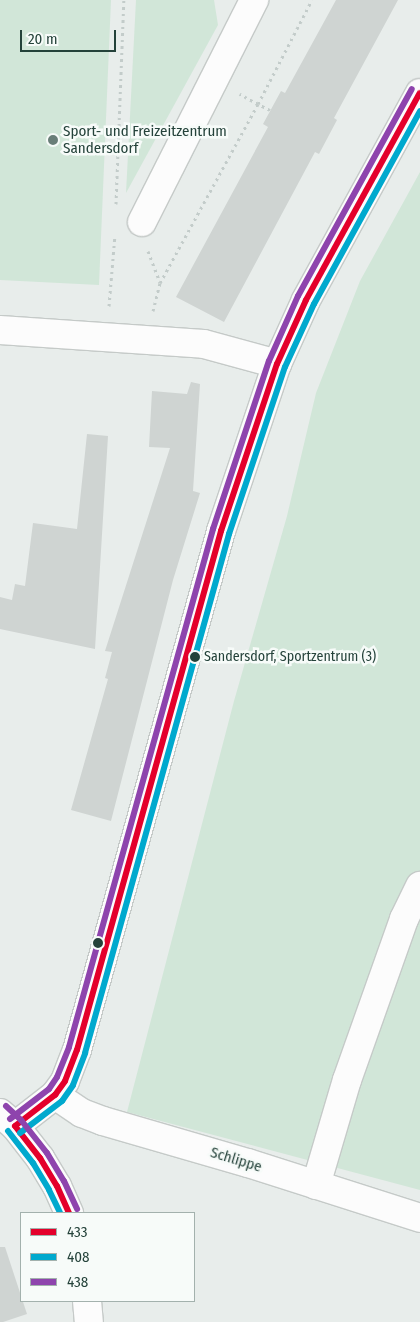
<!DOCTYPE html>
<style>
body{margin:0}
#map{position:relative;width:420px;height:1322px;overflow:hidden;background:#e8edeb;font-family:"Fira Sans Condensed",sans-serif}
div>[style]{position:absolute}
[style*='--x']{left:calc(var(--x)*1px);top:calc(var(--y)*1px);width:calc(var(--w)*1px);rotate:calc(var(--a)*1deg)}
.green>*{inset:0;background:#d1e6d8}
.building>*{inset:0;background:#cfd4d2}
.path>*{height:3px;margin-top:-1.5px;transform-origin:0;background:repeating-linear-gradient(90deg,#c3ccca 0 2.5px,transparent 0 6.5px)}
.roads{filter:drop-shadow(1px 0 #c5cac8) drop-shadow(-1px 0 #c5cac8) drop-shadow(0 1px #c5cac8) drop-shadow(0 -1px #c5cac8)}
.minor>*{height:28px;margin:-14px;padding:0 14px;transform-origin:14px;border-radius:14px;background:#fcfcfc}
.bus-1>*{height:6px;margin:-3px;padding:0 3px;transform-origin:3px;border-radius:3px;background:#e4002b}
.bus-2>*{height:6px;margin:-3px;padding:0 3px;transform-origin:3px;border-radius:3px;background:#00a9ce}
.bus-3>*{height:6px;margin:-3px;padding:0 3px;transform-origin:3px;border-radius:3px;background:#8e44ad}
.dots>*{width:14px;height:14px;translate:-50% -50%;box-sizing:border-box;border:2px solid #f7fbf9;border-radius:50%}
span{translate:-50% -50%;white-space:nowrap;text-align:center;line-height:1.15;-webkit-text-stroke:5px #f7fbf9;paint-order:stroke}
.bus-label{font-size:14px;color:#24423a}
.left{translate:0 -50%;text-align:left}
.poi-label{font-size:15px;color:#24423a}
.street-label{font-size:15px;color:#24423a}
.legend{position:absolute;left:20px;top:1212px;width:175px;height:90px;box-sizing:border-box;background:#f7fbf9;border:1px solid #a3b1ad;margin:0;padding:6px 9px;list-style:none;font-size:15px;color:#24423a}
.legend li{display:flex;align-items:center;gap:10px;height:25px}
.legend b{width:25px;border:1px solid #a3b1ad}
.scale{position:absolute;left:20px;top:30px;width:96px;height:22px;box-sizing:border-box;border:2px solid #24423a;border-top:0;padding-left:6px;font-size:15px;line-height:18px;white-space:nowrap;color:#24423a;-webkit-text-stroke:4px #f7fbf9;paint-order:stroke}
</style>
<div id="map">
<div class="green">
<div style="clip-path:polygon(0 0,111px 0,99px 285px,0 280px)"></div>
<div style="clip-path:polygon(136px 0,214px 0,218px 25px,126px 193px)"></div>
<div style="clip-path:polygon(420px 172px,420px 1190px,127px 1112px,234px 701px,287px 516px,316px 393px,360px 281px)"></div>
</div>
<div class="building">
<div style="clip-path:polygon(336px 0,398px 0,334px 118px,337px 120px,319px 154px,315px 152px,224px 322px,176px 297px,268px 127px,263px 124px,281px 91px,285px 93px)"></div>
<div style="clip-path:polygon(191px 382px,200px 384px,193px 491px,200px 493px,173px 580px,111px 821px,71px 810px,108px 679px,105px 678px,112px 652px,105px 651px,170px 448px,149px 447px,152px 391px,187px 394px)"></div>
<div style="clip-path:polygon(87px 434px,108px 436px,95px 649px,0 629px,0 597px,12px 600px,15px 584px,25px 586px,33px 523px,77px 529px)"></div>
<div style="clip-path:polygon(0 1247px,5px 1247px,27px 1314px,3px 1322px,0 1322px)"></div>
</div>
<div class="path">
<div style="--x:270;--y:110;--w:13;--a:-153"></div>
<div style="--x:258;--y:104;--w:117;--a:-62.6"></div>
<div style="--x:116;--y:204;--w:204;--a:-87.8"></div>
<div style="--x:148;--y:251;--w:34;--a:69"></div>
<div style="--x:109;--y:306;--w:71;--a:-85.2"></div>
<div style="--x:153;--y:311;--w:29;--a:-76"></div>
<div style="--x:160;--y:283;--w:204;--a:-61.3"></div>
<div style="--x:258;--y:104;--w:21;--a:-151"></div>
</div>
<div class="roads">
<div class="minor">
<div style="--x:142;--y:222;--w:249;--a:-63.2"></div>
<div style="--x:0;--y:330;--w:204;--a:3.9"></div>
<div style="--x:204;--y:344;--w:76;--a:15.3"></div>
<div style="--x:55;--y:1095;--w:32;--a:34"></div>
<div style="--x:82;--y:1113;--w:22;--a:21"></div>
<div style="--x:103;--y:1121;--w:151;--a:16.2"></div>
<div style="--x:248;--y:1163;--w:181;--a:17.7"></div>
<div style="--x:0;--y:1113;--w:20;--a:41"></div>
<div style="--x:15;--y:1126;--w:41;--a:52"></div>
<div style="--x:40;--y:1158;--w:33;--a:59"></div>
<div style="--x:57;--y:1186;--w:30;--a:66"></div>
<div style="--x:15;--y:1126;--w:51;--a:-37.8"></div>
<div style="--x:55;--y:1095;--w:17;--a:-54"></div>
<div style="--x:65;--y:1081;--w:33;--a:-69"></div>
<div style="--x:77;--y:1050;--w:539;--a:-74.49"></div>
<div style="--x:221;--y:531;--w:176;--a:-71.5"></div>
<div style="--x:277;--y:364;--w:70;--a:-65.6"></div>
<div style="--x:306;--y:300;--w:236;--a:-61.2"></div>
<div style="--x:316;--y:1185;--w:109;--a:-73.6"></div>
<div style="--x:347;--y:1080;--w:171;--a:-70.5"></div>
<div style="--x:404;--y:919;--w:37;--a:-64"></div>
<div style="--x:87;--y:1301;--w:21;--a:85"></div>
</div>
</div>
<div class="bus-1">
<div style="--x:15;--y:1126;--w:51;--a:-37.8"></div>
<div style="--x:55;--y:1095;--w:17;--a:-54"></div>
<div style="--x:65;--y:1081;--w:33;--a:-69"></div>
<div style="--x:77;--y:1050;--w:539;--a:-74.49"></div>
<div style="--x:221;--y:531;--w:176;--a:-71.5"></div>
<div style="--x:277;--y:364;--w:70;--a:-65.6"></div>
<div style="--x:306;--y:300;--w:236;--a:-61.2"></div>
<div style="--x:15;--y:1126;--w:41;--a:52"></div>
<div style="--x:40;--y:1158;--w:33;--a:59"></div>
<div style="--x:57;--y:1186;--w:30;--a:66"></div>
</div>
<div class="bus-2">
<div style="--x:8;--y:1131;--w:41;--a:52"></div>
<div style="--x:33;--y:1163;--w:31;--a:59"></div>
<div style="--x:49;--y:1190;--w:25;--a:64"></div>
<div style="--x:20;--y:1133;--w:53;--a:-37.3"></div>
<div style="--x:62;--y:1101;--w:19;--a:-55"></div>
<div style="--x:73;--y:1085;--w:34;--a:-69"></div>
<div style="--x:85;--y:1053;--w:539;--a:-74.49"></div>
<div style="--x:229;--y:534;--w:176;--a:-71.5"></div>
<div style="--x:285;--y:367;--w:69;--a:-65.3"></div>
<div style="--x:314;--y:304;--w:220;--a:-61.2"></div>
</div>
<div class="bus-3">
<div style="--x:6;--y:1106;--w:21;--a:43"></div>
<div style="--x:21;--y:1120;--w:42;--a:51.8"></div>
<div style="--x:47;--y:1153;--w:33;--a:59"></div>
<div style="--x:64;--y:1181;--w:31;--a:65"></div>
<div style="--x:10;--y:1119;--w:49;--a:-37.6"></div>
<div style="--x:49;--y:1089;--w:14;--a:-56"></div>
<div style="--x:57;--y:1077;--w:32;--a:-68"></div>
<div style="--x:69;--y:1047;--w:538;--a:-74.46"></div>
<div style="--x:213;--y:529;--w:177;--a:-71.6"></div>
<div style="--x:269;--y:361;--w:71;--a:-66"></div>
<div style="--x:298;--y:296;--w:236;--a:-61.2"></div>
</div>
<div class="dots">
<div style="left:53px;top:140px;background:#697e78"></div>
<div style="left:195px;top:657px;background:#24423a"></div>
<div style="left:98px;top:943px;background:#24423a"></div>
</div>
<div class="bus-label">
<span class="left" style="left:204px;top:657px">Sandersdorf, Sportzentrum (3)</span>
</div>
<div class="poi-label">
<span class="left" style="left:63px;top:140px">Sport- und Freizeitzentrum<br>Sandersdorf</span>
</div>
<div class="street-label">
<span style="left:236px;top:1160px;rotate:17deg">Schlippe</span>
</div>
<ul class="legend">
<li><b style="height:6px;background:#e4002b"></b>433</li>
<li><b style="height:6px;background:#00a9ce"></b>408</li>
<li><b style="height:6px;background:#8e44ad"></b>438</li>
</ul>
<div class="scale">20 m</div>
</div>
